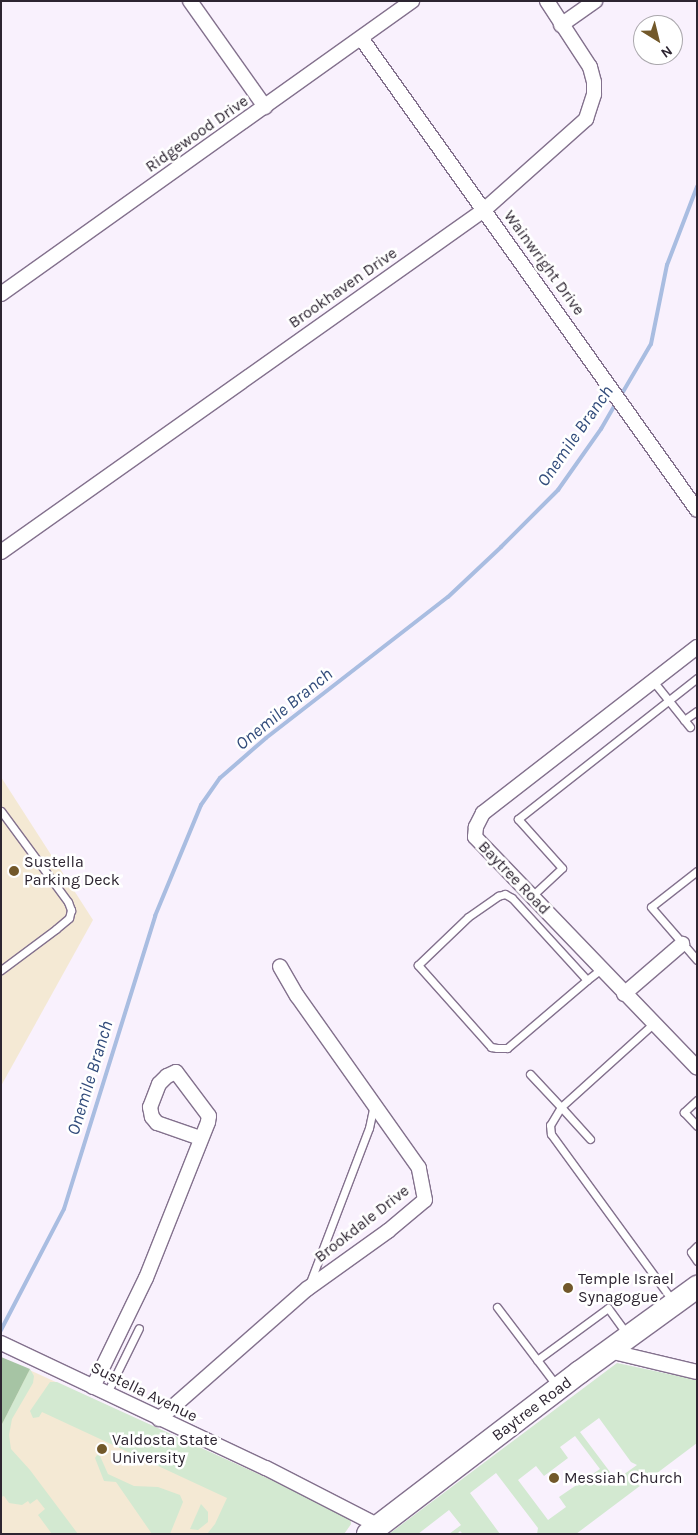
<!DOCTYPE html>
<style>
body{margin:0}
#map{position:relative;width:698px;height:1535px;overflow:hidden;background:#f9f1fd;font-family:Karla,sans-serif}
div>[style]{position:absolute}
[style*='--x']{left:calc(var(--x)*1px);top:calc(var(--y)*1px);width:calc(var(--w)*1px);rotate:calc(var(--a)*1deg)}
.education>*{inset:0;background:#f4e9d4}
.green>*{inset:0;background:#d3e9d1}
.forest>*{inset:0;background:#a6c4a4}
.stream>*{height:4px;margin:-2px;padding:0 2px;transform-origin:2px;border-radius:2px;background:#a9bde1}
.roads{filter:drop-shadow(1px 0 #83718d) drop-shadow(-1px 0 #83718d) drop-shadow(0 1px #83718d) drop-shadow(0 -1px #83718d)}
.service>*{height:7px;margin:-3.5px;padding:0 3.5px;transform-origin:3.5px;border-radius:3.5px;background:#fff}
.minor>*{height:14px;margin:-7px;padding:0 7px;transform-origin:7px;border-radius:7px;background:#fff}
.primary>*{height:22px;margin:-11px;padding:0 11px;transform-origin:11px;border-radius:11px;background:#fff}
.dots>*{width:14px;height:14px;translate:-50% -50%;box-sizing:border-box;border:2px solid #fff;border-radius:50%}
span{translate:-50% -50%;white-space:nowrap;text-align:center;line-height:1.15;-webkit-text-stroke:5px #fff;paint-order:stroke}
.street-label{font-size:16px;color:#2d2531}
.poi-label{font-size:16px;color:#2d2531}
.left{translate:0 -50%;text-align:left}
.water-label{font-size:18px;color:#324c7b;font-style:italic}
.frame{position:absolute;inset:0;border:2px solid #2d2531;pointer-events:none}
.north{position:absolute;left:633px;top:15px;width:50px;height:50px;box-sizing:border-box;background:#fff;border:1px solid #aba8ad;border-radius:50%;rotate:144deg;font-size:14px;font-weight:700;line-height:20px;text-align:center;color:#2d2531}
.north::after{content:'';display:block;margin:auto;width:18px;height:22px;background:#72582a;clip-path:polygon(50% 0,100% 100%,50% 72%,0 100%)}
</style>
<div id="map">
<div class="education">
<div style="clip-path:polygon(1px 777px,93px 920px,1px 1086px)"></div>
<div style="clip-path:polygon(1px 1357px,350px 1516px,351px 1524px,344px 1534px,1px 1534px)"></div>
</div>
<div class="green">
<div style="clip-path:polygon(evenodd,617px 1363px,697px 1380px,697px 1443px,576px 1534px,537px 1534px,538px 1528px,496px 1473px,470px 1493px,500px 1534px,463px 1534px,460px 1531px,457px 1534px,449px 1534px,461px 1525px,449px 1510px,418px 1534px,389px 1534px,617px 1363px,599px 1418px,631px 1462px,637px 1465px,616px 1480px,580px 1432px,599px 1418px,617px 1363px,575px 1436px,600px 1469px,559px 1497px,566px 1507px,548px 1520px,518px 1480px,536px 1466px,544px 1476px,568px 1458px,560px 1447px,575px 1436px)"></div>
<div style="clip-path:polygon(30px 1369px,34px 1376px,33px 1383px,12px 1419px,9px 1435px,11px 1449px,30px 1470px,78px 1534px,52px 1534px,38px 1515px,45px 1509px,37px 1499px,30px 1504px,28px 1501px,22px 1505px,9px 1503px,4px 1496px,1px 1497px,1px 1426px)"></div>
<div style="clip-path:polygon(50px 1382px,57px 1382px,350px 1516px,351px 1524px,344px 1534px,207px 1534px,215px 1524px,227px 1498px,42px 1412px,39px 1417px,33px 1418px,30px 1411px)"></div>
<div style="clip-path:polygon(97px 1455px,100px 1456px,108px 1474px,134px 1486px,158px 1487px,180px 1495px,183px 1502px,170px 1534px,152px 1534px,116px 1482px,104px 1481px,95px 1458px)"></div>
<div style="clip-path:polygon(201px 1504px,208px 1512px,208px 1522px,198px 1530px,190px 1529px)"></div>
</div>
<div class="forest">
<div style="clip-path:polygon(1px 1357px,30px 1369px,1px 1426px)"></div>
</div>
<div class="stream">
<div style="--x:620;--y:397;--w:61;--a:-59.7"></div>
<div style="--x:651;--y:344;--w:81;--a:-78.6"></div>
<div style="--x:667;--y:265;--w:84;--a:-69"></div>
<div style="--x:1;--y:1330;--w:136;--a:-62.5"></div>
<div style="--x:64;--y:1209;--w:307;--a:-72.7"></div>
<div style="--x:155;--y:916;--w:120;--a:-67.5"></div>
<div style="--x:201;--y:805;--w:33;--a:-55"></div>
<div style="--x:220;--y:778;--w:61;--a:-41"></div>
<div style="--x:266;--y:738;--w:230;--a:-37.8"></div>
<div style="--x:448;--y:597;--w:73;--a:-43.3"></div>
<div style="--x:501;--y:547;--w:81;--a:-45"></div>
<div style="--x:558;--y:490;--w:75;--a:-54.8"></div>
<div style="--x:601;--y:429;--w:30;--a:-60"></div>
</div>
<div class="roads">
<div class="service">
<div style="--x:653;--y:681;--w:59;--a:51.2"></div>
<div style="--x:684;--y:720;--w:16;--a:-35"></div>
<div style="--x:1;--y:811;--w:113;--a:53.6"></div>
<div style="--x:68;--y:902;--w:9;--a:69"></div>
<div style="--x:71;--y:910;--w:8;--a:104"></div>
<div style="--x:69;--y:918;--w:17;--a:140"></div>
<div style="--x:56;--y:929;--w:69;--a:143.3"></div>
<div style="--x:697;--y:871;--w:58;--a:142"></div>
<div style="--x:651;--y:907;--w:70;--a:49"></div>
<div style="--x:532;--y:896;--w:41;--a:-43"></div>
<div style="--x:562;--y:868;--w:66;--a:-131.9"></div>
<div style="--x:518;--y:819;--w:228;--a:-38.2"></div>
<div style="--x:587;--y:980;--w:105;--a:139.6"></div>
<div style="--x:507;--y:1048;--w:10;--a:180"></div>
<div style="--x:497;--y:1048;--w:6;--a:-171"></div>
<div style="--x:491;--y:1047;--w:110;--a:-131.7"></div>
<div style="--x:418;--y:965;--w:69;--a:-43.8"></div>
<div style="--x:468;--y:917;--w:37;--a:-35"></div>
<div style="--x:498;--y:896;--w:7;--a:-16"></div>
<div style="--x:505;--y:894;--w:8;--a:30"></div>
<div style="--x:512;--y:898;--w:111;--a:47.6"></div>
<div style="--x:587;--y:980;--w:18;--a:-38"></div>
<div style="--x:530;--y:1074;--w:45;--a:46.8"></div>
<div style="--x:561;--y:1107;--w:21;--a:121"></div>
<div style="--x:550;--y:1125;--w:9;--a:84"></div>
<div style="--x:551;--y:1134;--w:207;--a:53.9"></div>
<div style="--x:697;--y:1100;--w:18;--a:137"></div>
<div style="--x:684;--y:1112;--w:19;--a:47"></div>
<div style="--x:590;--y:1139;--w:43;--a:-132.2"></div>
<div style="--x:561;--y:1107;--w:124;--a:-42.1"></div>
<div style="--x:697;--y:1246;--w:8;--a:135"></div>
<div style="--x:691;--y:1252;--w:11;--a:56"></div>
<div style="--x:309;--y:1285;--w:168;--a:-69.1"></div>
<div style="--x:369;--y:1128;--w:24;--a:-78"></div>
<div style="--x:497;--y:1307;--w:99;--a:52.8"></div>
<div style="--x:537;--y:1360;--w:88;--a:-36.2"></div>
<div style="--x:608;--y:1308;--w:32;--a:54"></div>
<div style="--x:107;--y:1393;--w:72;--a:-63.8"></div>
</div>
<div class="minor">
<div style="--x:190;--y:1;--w:130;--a:54.7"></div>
<div style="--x:561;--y:25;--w:42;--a:-35.2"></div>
<div style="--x:361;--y:38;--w:579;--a:54.55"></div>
<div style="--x:1;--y:294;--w:505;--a:-35.48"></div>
<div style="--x:1;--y:552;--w:592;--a:-35.3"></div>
<div style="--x:484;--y:210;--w:137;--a:-41.7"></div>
<div style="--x:586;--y:119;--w:26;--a:-72"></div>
<div style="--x:594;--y:94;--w:12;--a:-90"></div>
<div style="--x:594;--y:82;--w:16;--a:-105"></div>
<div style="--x:590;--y:67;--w:79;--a:-123.1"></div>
<div style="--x:697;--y:647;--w:271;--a:142.2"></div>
<div style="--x:483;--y:813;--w:16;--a:117"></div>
<div style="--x:476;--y:827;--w:10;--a:96"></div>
<div style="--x:475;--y:837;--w:320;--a:46.1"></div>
<div style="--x:624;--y:994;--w:77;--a:-40.8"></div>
<div style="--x:1;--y:1343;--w:293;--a:25.3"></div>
<div style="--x:266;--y:1468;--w:127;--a:27.2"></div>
<div style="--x:609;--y:1351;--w:90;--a:13.4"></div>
<div style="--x:93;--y:1387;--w:121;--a:-64.1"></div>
<div style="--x:146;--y:1278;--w:168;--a:-68.3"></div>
<div style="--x:208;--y:1122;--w:6;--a:-81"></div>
<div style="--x:209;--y:1116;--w:55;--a:-126.9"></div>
<div style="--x:176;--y:1072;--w:10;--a:156"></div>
<div style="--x:167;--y:1076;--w:11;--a:135"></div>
<div style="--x:159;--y:1084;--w:25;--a:111"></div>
<div style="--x:150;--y:1107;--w:10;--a:79"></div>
<div style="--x:152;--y:1117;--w:8;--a:50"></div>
<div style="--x:157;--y:1123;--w:46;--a:19.2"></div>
<div style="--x:159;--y:1419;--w:197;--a:-41.3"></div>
<div style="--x:307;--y:1289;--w:100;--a:-35.6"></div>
<div style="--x:388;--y:1231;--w:48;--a:-40"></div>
<div style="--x:425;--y:1200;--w:33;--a:-101"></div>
<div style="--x:419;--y:1168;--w:211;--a:-125.3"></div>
<div style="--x:297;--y:996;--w:34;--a:-120"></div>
</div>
<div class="primary">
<div style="--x:368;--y:1534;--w:267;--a:-37.4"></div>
<div style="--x:580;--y:1372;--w:145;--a:-36"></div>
</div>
</div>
<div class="dots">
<div style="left:14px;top:871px;background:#72582a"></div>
<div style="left:568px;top:1288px;background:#72582a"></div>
<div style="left:102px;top:1449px;background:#72582a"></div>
<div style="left:554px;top:1478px;background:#72582a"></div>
</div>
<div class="street-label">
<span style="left:197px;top:134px;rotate:-35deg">Ridgewood Drive</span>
<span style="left:544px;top:263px;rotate:54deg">Wainwright Drive</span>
<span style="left:343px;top:288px;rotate:-35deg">Brookhaven Drive</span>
<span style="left:514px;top:878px;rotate:46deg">Baytree Road</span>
<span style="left:362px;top:1224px;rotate:-38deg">Brookdale Drive</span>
<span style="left:144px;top:1392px;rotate:26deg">Sustella Avenue</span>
<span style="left:532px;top:1409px;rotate:-37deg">Baytree Road</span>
</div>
<div class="poi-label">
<span class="left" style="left:24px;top:871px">Sustella<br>Parking Deck</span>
<span class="left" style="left:578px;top:1288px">Temple Israel<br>Synagogue</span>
<span class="left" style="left:112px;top:1449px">Valdosta State<br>University</span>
<span class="left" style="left:564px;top:1478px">Messiah Church</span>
</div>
<div class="water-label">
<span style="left:575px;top:436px;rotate:-55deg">Onemile Branch</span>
<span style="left:284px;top:709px;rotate:-39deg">Onemile Branch</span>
<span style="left:90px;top:1078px;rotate:-73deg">Onemile Branch</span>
</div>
<div class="frame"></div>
<div class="north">N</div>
</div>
